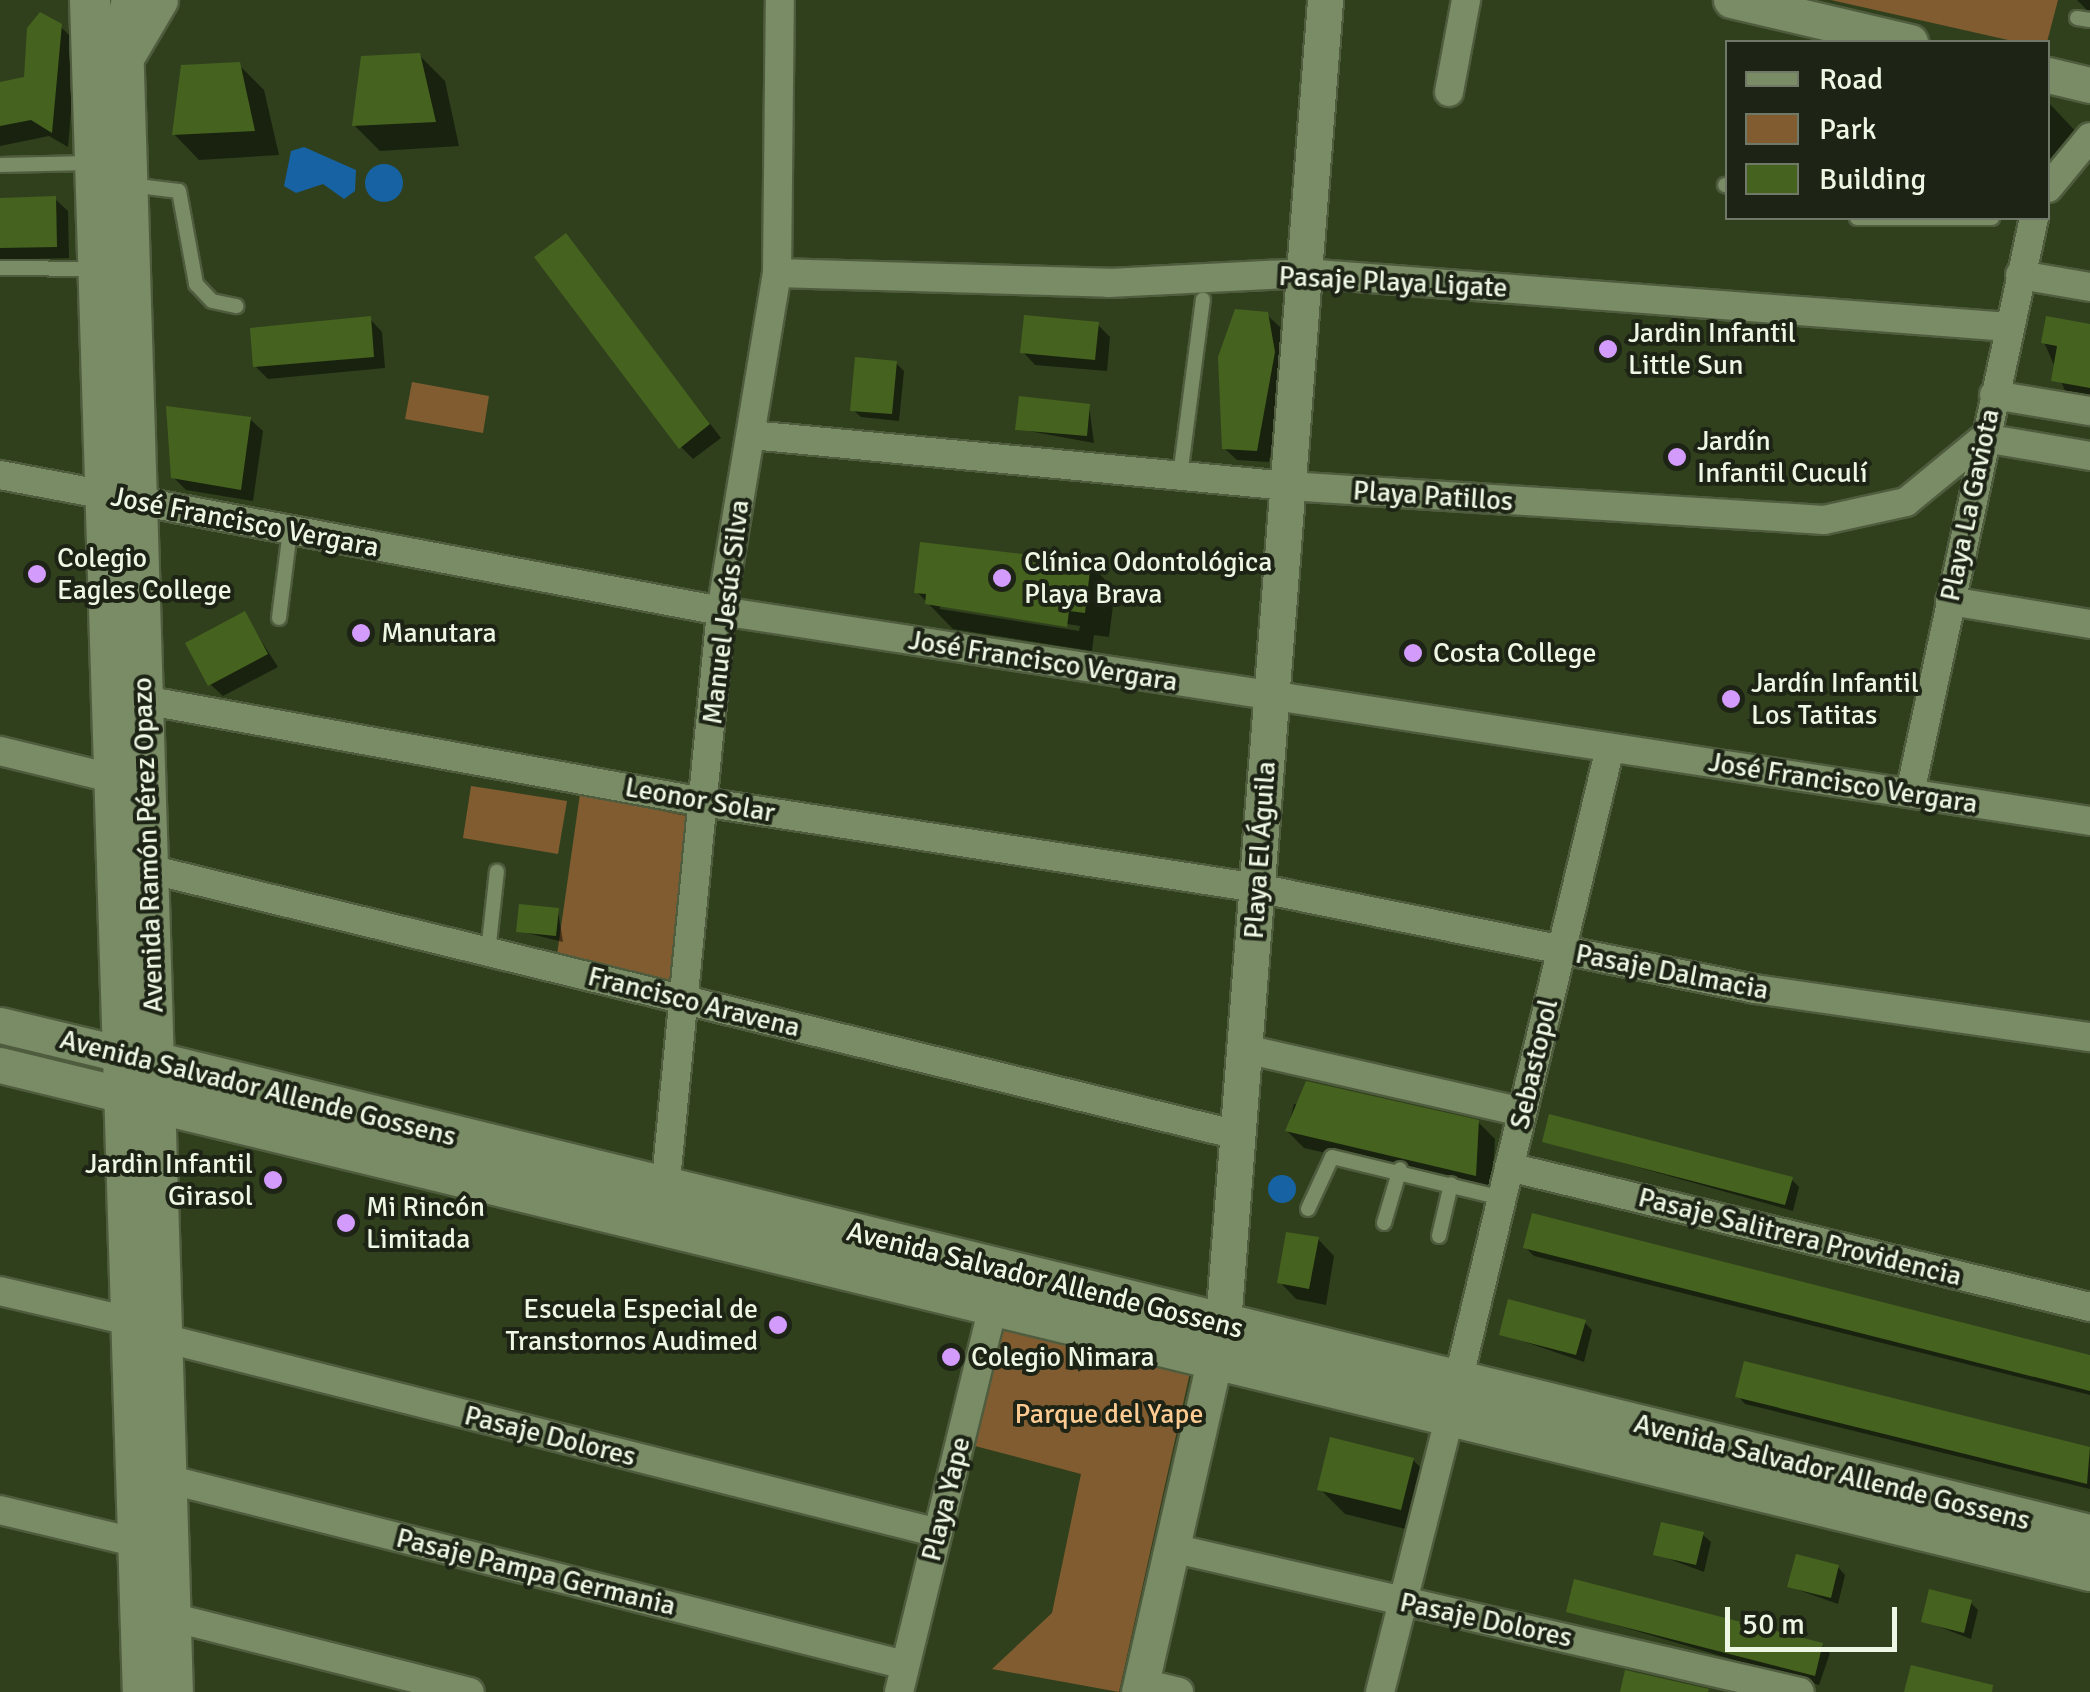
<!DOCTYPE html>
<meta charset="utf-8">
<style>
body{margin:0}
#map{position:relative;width:2090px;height:1692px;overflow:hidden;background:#30401d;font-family:Signika,sans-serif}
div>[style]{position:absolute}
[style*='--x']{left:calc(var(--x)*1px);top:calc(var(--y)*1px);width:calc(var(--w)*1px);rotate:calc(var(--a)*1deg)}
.green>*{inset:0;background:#815c31}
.water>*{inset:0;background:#1662a2}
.round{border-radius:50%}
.shadow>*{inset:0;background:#0007}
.building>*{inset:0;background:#45621f}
.roads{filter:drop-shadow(2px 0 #4f5c3e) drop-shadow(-2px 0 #4f5c3e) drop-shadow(0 2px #4f5c3e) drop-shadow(0 -2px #4f5c3e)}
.service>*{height:14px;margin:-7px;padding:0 7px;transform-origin:7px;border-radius:7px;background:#798c66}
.minor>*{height:28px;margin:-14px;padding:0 14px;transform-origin:14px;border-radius:14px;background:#798c66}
.tertiary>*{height:35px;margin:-17.5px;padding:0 17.5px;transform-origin:17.5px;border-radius:17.5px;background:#798c66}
.secondary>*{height:40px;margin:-20px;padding:0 20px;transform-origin:20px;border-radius:20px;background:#798c66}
.dots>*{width:28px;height:28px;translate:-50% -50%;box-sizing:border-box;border:5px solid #1d2415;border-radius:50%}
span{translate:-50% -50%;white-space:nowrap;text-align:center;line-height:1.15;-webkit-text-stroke:8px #1d2415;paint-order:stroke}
.street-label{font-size:28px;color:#edf7e3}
.poi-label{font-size:28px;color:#edf7e3}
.left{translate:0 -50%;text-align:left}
.right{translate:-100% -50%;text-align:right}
.park-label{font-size:28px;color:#fdcb92}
.legend{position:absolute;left:1725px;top:40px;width:325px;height:180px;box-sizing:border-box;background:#1d2415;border:2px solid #707867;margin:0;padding:12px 18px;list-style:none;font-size:30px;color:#edf7e3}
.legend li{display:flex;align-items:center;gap:20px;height:50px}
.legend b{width:50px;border:2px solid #707867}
.scale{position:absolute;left:1725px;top:1607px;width:172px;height:45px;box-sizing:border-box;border:5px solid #edf7e3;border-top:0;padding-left:12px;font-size:30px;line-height:35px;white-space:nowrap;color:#edf7e3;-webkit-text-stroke:8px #1d2415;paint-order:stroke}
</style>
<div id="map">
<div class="green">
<div style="clip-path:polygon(1831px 0,2058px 0,2047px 42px,2017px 42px)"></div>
<div style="clip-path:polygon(412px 382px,489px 396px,483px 433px,405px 419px)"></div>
<div style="clip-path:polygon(471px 786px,567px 801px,558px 854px,463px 838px)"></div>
<div style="clip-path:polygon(580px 794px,691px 817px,674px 987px,557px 955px)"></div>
<div style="clip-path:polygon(1000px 1318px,1191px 1368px,1119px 1692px,992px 1669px,1052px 1613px,1081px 1474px,975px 1446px)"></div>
</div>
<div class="water">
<div style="clip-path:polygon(304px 147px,356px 170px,355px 191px,344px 199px,323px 184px,296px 193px,284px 186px,291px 151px)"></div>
<div class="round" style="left:365px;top:164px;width:38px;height:38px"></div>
<div class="round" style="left:1268px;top:1175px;width:28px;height:28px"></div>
</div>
<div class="shadow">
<div style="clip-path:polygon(2077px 0,2090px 0,2090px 11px,2087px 10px)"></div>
<div style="clip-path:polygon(60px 26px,77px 43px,68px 147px,49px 136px,0 146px,0 84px,26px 79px)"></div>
<div style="clip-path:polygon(419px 55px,445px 81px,459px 146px,380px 151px,355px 126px)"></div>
<div style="clip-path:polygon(239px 65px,264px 90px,279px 155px,199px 160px,174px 134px)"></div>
<div style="clip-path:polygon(2048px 102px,2081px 137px,2076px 169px,2048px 165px)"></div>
<div style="clip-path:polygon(55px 199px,68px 211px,69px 258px,0 260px,0 200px)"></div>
<div style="clip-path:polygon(566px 236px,721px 438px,693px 459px,681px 447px)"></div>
<div style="clip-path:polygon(1267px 315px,1280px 327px,1287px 366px,1269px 462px,1237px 460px,1224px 448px)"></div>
<div style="clip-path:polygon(370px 319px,382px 332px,385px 368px,268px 379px,255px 366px)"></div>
<div style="clip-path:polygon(1098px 325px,1110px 337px,1107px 371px,1035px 365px,1023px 352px)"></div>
<div style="clip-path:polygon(2090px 326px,2090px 397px,2066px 393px,2044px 342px)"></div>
<div style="clip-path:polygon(896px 363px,904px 371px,899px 421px,861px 417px,853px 410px)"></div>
<div style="clip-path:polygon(1089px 406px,1094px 443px,1018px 429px)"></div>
<div style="clip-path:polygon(250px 419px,263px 431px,253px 501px,186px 490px,173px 477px)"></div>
<div style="clip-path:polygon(evenodd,1090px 564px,1115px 590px,1109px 637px,1094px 635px,1092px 651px,953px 629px,917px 592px,1090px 564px,940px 604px,1080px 626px,1079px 631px,940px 609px,940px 604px)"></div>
<div style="clip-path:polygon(244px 614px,278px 667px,223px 696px,210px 684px)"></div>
<div style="clip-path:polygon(558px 911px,563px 942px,519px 931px)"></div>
<div style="clip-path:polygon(1294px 1104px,1478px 1122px,1495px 1139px,1492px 1191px,1304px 1148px,1287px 1131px)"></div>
<div style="clip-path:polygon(1545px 1141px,1791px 1179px,1799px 1187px,1793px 1211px)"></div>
<div style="clip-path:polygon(1318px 1239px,1334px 1256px,1326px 1305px,1296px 1299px,1280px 1282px)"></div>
<div style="clip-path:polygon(1526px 1248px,2090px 1356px,2090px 1395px,1534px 1256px)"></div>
<div style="clip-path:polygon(1584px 1322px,1592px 1330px,1584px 1362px,1502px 1334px)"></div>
<div style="clip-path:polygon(1746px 1364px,2090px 1450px,2090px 1489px,1745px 1404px,1738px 1396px)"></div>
<div style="clip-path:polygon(1413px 1460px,1438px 1485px,1426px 1534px,1345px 1514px,1320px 1489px)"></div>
<div style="clip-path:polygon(1703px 1535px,1711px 1542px,1704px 1572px,1656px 1554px)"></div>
<div style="clip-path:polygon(1838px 1567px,1845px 1575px,1838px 1604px,1790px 1587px)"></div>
<div style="clip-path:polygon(1970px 1602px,1978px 1610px,1971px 1639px,1924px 1621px)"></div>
<div style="clip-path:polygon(1569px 1611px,1822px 1646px,1830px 1653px,1819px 1685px)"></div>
</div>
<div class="building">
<div style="clip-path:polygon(40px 12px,62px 24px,52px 133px,31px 120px,0 126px,0 82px,24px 77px,27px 28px)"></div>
<div style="clip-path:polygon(420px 53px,436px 122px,352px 126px,361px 56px)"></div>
<div style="clip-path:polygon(240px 62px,255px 131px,172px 135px,181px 65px)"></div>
<div style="clip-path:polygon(56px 196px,57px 247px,0 248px,0 198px)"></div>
<div style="clip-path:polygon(566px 233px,710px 424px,679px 449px,534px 257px)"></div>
<div style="clip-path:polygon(1235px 309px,1268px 312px,1275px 352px,1257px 451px,1222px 449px,1218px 357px)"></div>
<div style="clip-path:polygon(1024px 315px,1099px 322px,1095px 360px,1020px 353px)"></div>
<div style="clip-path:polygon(371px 316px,374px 357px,253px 367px,250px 328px)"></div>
<div style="clip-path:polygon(2046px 316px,2090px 324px,2090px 388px,2051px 381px,2057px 346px,2041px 343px)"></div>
<div style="clip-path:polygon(855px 357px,897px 361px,892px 414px,850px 411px)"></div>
<div style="clip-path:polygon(1019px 396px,1090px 404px,1087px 436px,1015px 430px)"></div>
<div style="clip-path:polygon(166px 406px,251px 417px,241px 490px,171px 478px)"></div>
<div style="clip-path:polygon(920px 542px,1091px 562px,1085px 613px,1069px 611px,1067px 627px,925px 604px,926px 594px,914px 593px)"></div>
<div style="clip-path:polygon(245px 611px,268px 654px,208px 686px,185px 643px)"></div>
<div style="clip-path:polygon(519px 904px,559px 908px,556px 936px,516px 932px)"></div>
<div style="clip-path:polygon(1306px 1081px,1479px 1120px,1476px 1176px,1285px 1131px)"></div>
<div style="clip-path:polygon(1549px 1114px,1793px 1177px,1785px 1205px,1542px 1142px)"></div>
<div style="clip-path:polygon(1532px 1213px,2090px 1355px,2090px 1391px,1523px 1248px)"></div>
<div style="clip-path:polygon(1286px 1232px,1319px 1237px,1309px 1289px,1277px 1283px)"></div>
<div style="clip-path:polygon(1508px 1299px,1586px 1320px,1576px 1355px,1499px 1335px)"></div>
<div style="clip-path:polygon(1744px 1361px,2090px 1447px,2087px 1484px,1735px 1397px)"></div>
<div style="clip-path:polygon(1330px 1437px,1414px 1458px,1401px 1510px,1317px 1490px)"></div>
<div style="clip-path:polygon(1661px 1522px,1704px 1532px,1696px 1565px,1653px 1555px)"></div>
<div style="clip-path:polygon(1796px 1554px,1839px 1565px,1831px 1598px,1787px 1587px)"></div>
<div style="clip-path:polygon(1574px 1579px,1823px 1643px,1815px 1676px,1566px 1612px)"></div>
<div style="clip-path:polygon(1929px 1589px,1972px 1600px,1964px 1633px,1921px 1622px)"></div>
<div style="clip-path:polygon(1911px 1665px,1993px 1685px,1992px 1692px,1904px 1692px)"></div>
<div style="clip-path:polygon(1625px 1670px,1709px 1689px,1708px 1692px,1620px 1692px)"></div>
</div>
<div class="roads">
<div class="service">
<div style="--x:2077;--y:18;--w:13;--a:9"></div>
<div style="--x:0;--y:165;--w:90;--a:-1.3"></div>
<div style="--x:130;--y:185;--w:49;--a:7"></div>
<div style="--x:179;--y:191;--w:95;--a:79.6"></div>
<div style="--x:196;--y:284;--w:23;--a:47"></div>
<div style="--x:212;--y:301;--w:25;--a:12"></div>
<div style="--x:1725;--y:185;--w:3;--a:18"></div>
<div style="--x:1857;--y:218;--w:135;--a:0"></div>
<div style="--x:0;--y:268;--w:93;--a:0.6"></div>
<div style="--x:1180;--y:476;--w:178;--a:-82.6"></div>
<div style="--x:279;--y:618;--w:88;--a:-82.8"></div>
<div style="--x:488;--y:952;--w:81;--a:-83.7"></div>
<div style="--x:1308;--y:1209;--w:57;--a:-65.2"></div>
<div style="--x:1332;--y:1157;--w:174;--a:13.6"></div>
<div style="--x:1384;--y:1223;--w:56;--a:-73.5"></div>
<div style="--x:1439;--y:1236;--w:53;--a:-77"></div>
</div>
<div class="minor">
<div style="--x:1449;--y:92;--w:94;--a:-79.5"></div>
<div style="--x:2048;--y:188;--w:66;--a:-50.5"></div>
<div style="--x:777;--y:273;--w:332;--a:1.7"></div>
<div style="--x:1109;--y:283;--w:195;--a:-2.9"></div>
<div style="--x:1304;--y:273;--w:707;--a:4.38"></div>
<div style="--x:2020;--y:275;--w:71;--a:9.7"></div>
<div style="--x:1994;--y:395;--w:97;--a:9.5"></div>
<div style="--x:751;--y:435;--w:539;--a:5.43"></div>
<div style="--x:1288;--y:486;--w:537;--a:3.63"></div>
<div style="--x:1824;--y:520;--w:84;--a:-12.4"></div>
<div style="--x:1906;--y:502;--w:101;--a:-39.4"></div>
<div style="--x:1984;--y:438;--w:108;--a:9.6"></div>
<div style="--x:0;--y:475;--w:734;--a:10.68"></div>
<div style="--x:721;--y:611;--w:1385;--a:8.72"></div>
<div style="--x:1950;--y:601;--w:142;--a:9.3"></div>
<div style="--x:144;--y:700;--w:568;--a:10.34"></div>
<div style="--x:703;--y:802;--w:561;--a:8.82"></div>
<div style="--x:1257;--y:888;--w:508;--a:11.46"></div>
<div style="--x:1755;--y:989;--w:338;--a:8.2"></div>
<div style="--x:0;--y:751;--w:119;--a:13.6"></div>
<div style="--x:1910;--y:793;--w:588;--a:-77.83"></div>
<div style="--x:149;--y:869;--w:1121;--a:13.73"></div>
<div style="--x:1245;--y:1049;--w:284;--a:12.8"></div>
<div style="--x:1509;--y:1167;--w:598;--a:13.55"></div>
<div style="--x:664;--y:1201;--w:593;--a:-84.48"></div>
<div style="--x:721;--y:611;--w:343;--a:-80.6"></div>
<div style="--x:777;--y:273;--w:273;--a:-89.4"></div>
<div style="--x:0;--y:1291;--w:137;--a:13.1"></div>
<div style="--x:163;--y:1338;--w:799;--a:14.12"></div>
<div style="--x:1458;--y:1381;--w:651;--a:-76.5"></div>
<div style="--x:167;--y:1479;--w:761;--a:14.15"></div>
<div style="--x:0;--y:1510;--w:143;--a:13.4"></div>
<div style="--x:1172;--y:1548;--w:644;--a:12.91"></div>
<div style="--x:171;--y:1617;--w:308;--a:14.1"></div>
<div style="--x:1141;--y:1683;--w:39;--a:13"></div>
<div style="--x:899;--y:1692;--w:398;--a:-76.3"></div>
<div style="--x:1380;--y:1692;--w:285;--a:-75.8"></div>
</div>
<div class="tertiary">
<div style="--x:1731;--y:0;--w:184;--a:13.2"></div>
<div style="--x:130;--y:51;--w:59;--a:-59.5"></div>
<div style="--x:2048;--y:75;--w:43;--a:13.4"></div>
<div style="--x:0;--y:1025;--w:129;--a:13.5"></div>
<div style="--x:0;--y:1065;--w:131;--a:13.7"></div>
<div style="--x:1139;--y:1692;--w:378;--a:-77.2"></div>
<div style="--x:1223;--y:1323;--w:1327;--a:-85.59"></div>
</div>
<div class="secondary">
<div style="--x:90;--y:0;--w:1693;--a:88.21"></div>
<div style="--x:132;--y:0;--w:40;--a:103"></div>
<div style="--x:123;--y:39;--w:1654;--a:88.27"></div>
<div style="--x:125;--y:1055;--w:2023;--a:13.73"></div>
<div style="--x:127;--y:1096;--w:2020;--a:13.6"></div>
</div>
</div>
<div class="dots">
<div style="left:1608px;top:349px;background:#d39cfc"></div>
<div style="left:1677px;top:457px;background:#d39cfc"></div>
<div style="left:37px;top:574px;background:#d39cfc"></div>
<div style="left:1002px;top:578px;background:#d39cfc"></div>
<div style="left:361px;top:633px;background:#d39cfc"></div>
<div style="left:1413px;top:653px;background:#d39cfc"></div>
<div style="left:1731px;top:699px;background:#d39cfc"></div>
<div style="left:273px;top:1180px;background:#d39cfc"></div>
<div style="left:346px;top:1223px;background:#d39cfc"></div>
<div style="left:778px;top:1325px;background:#d39cfc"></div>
<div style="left:951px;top:1357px;background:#d39cfc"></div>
</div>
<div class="street-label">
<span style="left:1393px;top:282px;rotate:3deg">Pasaje Playa Ligate</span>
<span style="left:1433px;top:496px;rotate:4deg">Playa Patillos</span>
<span style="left:1970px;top:505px;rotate:-78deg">Playa La Gaviota</span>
<span style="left:245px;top:522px;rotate:11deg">José Francisco Vergara</span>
<span style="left:726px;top:612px;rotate:-83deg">Manuel Jesús Silva</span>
<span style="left:1043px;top:661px;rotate:9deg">José Francisco Vergara</span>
<span style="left:1843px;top:783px;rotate:9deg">José Francisco Vergara</span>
<span style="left:700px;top:800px;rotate:10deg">Leonor Solar</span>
<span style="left:148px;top:845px;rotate:-92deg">Avenida Ramón Pérez Opazo</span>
<span style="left:1260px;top:850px;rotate:-86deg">Playa El Águila</span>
<span style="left:1672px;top:972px;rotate:11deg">Pasaje Dalmacia</span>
<span style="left:694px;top:1002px;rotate:14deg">Francisco Aravena</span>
<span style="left:1534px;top:1064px;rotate:-77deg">Sebastopol</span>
<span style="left:258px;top:1088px;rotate:14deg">Avenida Salvador Allende Gossens</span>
<span style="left:1800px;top:1237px;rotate:14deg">Pasaje Salitrera Providencia</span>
<span style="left:1045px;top:1280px;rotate:14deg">Avenida Salvador Allende Gossens</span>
<span style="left:550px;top:1436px;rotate:14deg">Pasaje Dolores</span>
<span style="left:1832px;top:1472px;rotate:14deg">Avenida Salvador Allende Gossens</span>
<span style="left:946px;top:1499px;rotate:-76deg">Playa Yape</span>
<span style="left:536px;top:1572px;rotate:14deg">Pasaje Pampa Germania</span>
<span style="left:1486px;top:1620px;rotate:12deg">Pasaje Dolores</span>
</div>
<div class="poi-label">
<span class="left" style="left:1628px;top:349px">Jardin Infantil<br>Little Sun</span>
<span class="left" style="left:1697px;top:457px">Jardín<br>Infantil Cuculí</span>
<span class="left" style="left:57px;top:574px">Colegio<br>Eagles College</span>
<span class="left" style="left:1024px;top:578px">Clínica Odontológica<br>Playa Brava</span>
<span class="left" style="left:381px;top:633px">Manutara</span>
<span class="left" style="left:1433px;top:653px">Costa College</span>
<span class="left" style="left:1751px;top:699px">Jardín Infantil<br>Los Tatitas</span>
<span class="right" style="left:253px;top:1180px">Jardin Infantil<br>Girasol</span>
<span class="left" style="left:366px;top:1223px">Mi Rincón<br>Limitada</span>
<span class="right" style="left:758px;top:1325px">Escuela Especial de<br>Transtornos Audimed</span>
<span class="left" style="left:971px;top:1357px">Colegio Nimara</span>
</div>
<div class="park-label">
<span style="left:1109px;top:1414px">Parque del Yape</span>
</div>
<ul class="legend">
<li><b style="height:12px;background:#798c66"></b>Road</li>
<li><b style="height:28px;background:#815c31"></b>Park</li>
<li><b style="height:28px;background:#45621f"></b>Building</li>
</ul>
<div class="scale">50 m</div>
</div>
